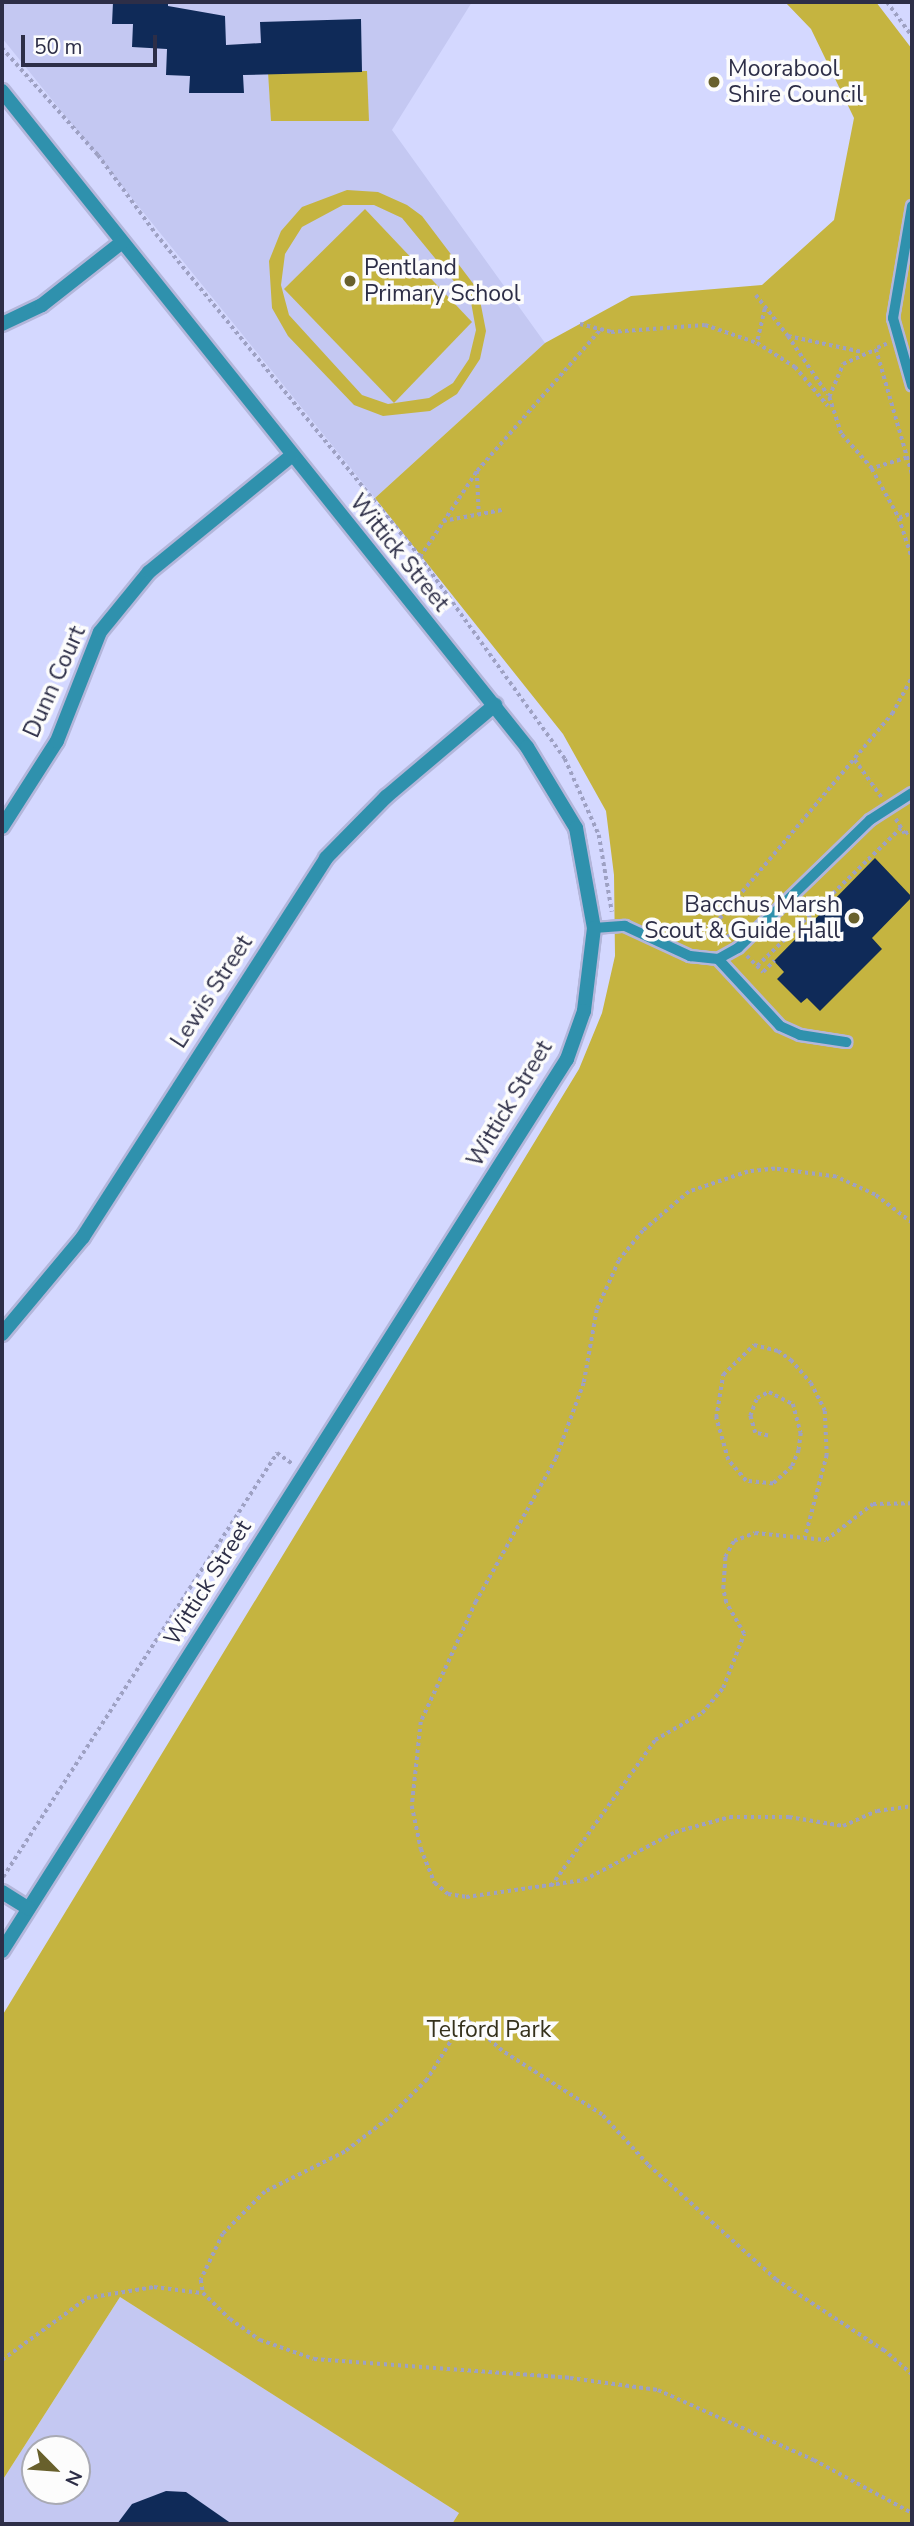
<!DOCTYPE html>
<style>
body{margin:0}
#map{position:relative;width:914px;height:2526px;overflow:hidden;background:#d4d8ff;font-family:"Nunito Sans",sans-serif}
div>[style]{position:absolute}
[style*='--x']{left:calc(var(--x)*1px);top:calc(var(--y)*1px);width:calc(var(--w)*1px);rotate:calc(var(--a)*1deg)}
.built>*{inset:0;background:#c4c8f2}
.green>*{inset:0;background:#c5b440}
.building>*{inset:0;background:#0f2a58}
.path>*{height:3.5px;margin-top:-1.75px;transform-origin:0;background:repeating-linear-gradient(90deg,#9ea1c3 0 3.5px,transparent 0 7px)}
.roads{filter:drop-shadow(2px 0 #b3b6da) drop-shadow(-2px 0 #b3b6da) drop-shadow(0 2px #b3b6da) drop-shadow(0 -2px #b3b6da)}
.service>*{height:10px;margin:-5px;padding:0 5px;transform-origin:5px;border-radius:5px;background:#2f91ad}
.minor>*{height:14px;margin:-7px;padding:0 7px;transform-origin:7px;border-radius:7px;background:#2f91ad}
.dots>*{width:19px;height:19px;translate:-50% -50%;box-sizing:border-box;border:4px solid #fcfcfc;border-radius:50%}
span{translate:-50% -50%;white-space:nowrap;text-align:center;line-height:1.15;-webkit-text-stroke:7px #fcfcfc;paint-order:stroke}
.poi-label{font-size:23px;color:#2d2e47}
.left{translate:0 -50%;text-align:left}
.right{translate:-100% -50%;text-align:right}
.street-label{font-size:23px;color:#2d2e47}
.park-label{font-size:23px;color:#35311b}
.frame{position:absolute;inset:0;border:4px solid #2d2e47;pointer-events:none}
.north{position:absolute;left:21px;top:2435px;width:70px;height:70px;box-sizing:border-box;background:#fcfcfc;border:2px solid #a9aab4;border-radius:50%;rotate:115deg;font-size:19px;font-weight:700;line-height:28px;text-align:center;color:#2d2e47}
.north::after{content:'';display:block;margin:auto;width:24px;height:32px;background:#68602c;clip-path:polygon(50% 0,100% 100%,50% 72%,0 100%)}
.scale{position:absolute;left:21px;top:35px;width:136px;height:32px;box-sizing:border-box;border:4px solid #2d2e47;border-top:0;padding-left:9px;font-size:21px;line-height:24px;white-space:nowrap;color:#2d2e47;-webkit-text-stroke:5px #fcfcfc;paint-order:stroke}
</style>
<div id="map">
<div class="built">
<div style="clip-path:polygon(2px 2px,472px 2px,392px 130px,545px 343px,375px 498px,2px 38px)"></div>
<div style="clip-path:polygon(evenodd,120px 2297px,459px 2513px,452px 2524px,2px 2524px,2px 2481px,120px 2297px,35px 2449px,77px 2449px,77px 2491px,35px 2491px,35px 2449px)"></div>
</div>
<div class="green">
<div style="clip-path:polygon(785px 2px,876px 2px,912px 49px,912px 2524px,452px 2524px,459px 2513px,120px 2297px,2px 2481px,2px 2016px,579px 1069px,602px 1013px,615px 956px,614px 875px,606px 811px,563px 734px,375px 498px,545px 343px,631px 296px,762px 285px,834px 220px,854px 118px,811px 29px)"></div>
<div style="clip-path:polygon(367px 71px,369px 121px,271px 121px,268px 72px)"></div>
<div style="clip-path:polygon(evenodd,347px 190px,378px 192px,407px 205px,422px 216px,478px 290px,486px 331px,480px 359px,457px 394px,430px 411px,383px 416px,354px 405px,288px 336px,272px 308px,269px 261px,281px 231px,302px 207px,347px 190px,343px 205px,374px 205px,402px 218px,471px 302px,476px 330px,469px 359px,453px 383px,429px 398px,388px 404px,362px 395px,289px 315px,281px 285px,285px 254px,302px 227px,343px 205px)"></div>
<div style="clip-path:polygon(365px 209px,472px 322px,394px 403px,284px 289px)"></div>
</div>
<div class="building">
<div style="clip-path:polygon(113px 2px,168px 2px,168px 6px,225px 16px,226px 45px,261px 43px,260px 22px,361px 19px,362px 72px,243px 75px,244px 93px,189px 93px,190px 76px,166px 75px,167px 49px,132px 47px,133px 24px,112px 24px)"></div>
<div style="clip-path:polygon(875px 858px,912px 897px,872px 938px,882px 949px,820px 1011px,807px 998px,801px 1003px,777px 979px,784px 972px,774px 961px)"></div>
<div style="clip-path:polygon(166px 2491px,186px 2492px,232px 2524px,117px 2524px,132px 2504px)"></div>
</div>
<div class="path">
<div style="--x:887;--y:2;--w:42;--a:53.7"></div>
<div style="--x:2;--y:48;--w:144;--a:48.1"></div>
<div style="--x:98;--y:155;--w:98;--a:53.7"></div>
<div style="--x:156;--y:234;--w:417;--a:50.7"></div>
<div style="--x:420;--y:557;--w:249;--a:54.3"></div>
<div style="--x:565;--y:759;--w:83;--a:65.9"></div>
<div style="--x:599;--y:835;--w:78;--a:80.4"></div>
<div style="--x:756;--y:295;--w:52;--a:52"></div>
<div style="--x:788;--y:336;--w:76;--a:12.2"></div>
<div style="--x:765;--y:309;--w:35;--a:103"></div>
<div style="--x:757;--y:343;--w:45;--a:32.3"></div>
<div style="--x:795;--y:367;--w:51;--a:49.8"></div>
<div style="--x:580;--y:324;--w:32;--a:14"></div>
<div style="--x:611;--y:332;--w:94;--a:-4.3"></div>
<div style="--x:705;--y:325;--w:55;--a:19.1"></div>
<div style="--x:788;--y:336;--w:71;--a:55.9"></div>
<div style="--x:887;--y:344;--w:12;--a:156"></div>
<div style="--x:876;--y:349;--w:130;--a:73.9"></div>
<div style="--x:907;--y:458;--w:37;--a:163"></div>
<div style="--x:872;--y:469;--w:56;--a:61.1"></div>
<div style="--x:899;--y:518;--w:14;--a:-21"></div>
<div style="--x:872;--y:469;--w:47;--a:-131.5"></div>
<div style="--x:841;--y:434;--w:39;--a:-108"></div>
<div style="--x:829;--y:397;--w:36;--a:-67"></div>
<div style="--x:843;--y:364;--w:36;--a:-24"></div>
<div style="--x:477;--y:471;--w:43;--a:87.3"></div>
<div style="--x:899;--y:518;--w:42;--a:72"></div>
<div style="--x:443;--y:521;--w:60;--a:-10.6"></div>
<div style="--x:420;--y:557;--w:103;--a:-56.5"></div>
<div style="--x:477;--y:471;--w:186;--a:-48.9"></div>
<div style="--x:855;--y:760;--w:47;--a:54.6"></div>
<div style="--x:896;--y:819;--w:17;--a:59"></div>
<div style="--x:905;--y:834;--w:9;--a:-36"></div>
<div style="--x:729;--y:938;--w:20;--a:-135"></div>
<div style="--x:715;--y:924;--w:275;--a:-49.9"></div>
<div style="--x:892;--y:714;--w:42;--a:-61.6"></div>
<div style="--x:747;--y:956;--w:23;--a:45"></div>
<div style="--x:763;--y:972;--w:16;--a:-45"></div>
<div style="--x:757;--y:966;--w:199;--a:-43.8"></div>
<div style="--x:912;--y:1223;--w:46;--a:-142.9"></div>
<div style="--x:875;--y:1195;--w:43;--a:-155.2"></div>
<div style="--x:836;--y:1177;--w:62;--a:-172.5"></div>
<div style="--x:775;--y:1169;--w:27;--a:174"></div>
<div style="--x:748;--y:1172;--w:62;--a:161.3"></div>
<div style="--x:689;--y:1192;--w:60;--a:139.7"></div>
<div style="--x:643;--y:1231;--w:38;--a:129"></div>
<div style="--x:619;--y:1261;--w:54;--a:114.2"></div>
<div style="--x:597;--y:1310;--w:74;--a:100.1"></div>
<div style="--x:584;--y:1383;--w:81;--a:110.2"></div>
<div style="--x:556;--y:1459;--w:164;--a:119.2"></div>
<div style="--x:476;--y:1602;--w:132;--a:114.6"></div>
<div style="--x:421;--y:1722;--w:84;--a:96.1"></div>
<div style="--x:412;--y:1806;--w:44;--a:78.2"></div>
<div style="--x:421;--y:1849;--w:37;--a:68"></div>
<div style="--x:435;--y:1883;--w:17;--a:40"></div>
<div style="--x:448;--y:1894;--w:18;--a:9"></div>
<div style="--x:466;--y:1897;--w:119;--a:-8.2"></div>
<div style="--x:584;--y:1880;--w:103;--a:-27.8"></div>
<div style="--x:675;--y:1832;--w:57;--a:-15.3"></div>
<div style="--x:730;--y:1817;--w:59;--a:0"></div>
<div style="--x:789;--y:1817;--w:55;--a:9.5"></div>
<div style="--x:843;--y:1826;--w:37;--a:-24"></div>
<div style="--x:877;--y:1811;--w:35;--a:-8"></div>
<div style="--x:768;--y:1436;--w:13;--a:-167"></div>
<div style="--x:755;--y:1433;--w:18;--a:-106"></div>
<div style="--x:750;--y:1416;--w:19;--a:-69"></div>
<div style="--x:757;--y:1398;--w:13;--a:-27"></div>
<div style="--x:769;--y:1392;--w:27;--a:27"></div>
<div style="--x:793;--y:1404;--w:30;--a:75"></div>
<div style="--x:801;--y:1433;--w:17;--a:97"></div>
<div style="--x:799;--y:1450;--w:18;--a:112"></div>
<div style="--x:792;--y:1467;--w:25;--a:138"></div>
<div style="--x:773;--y:1484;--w:27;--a:-174"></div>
<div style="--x:746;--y:1481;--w:28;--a:-131"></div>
<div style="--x:728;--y:1460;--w:44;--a:-105.9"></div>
<div style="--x:716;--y:1418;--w:44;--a:-80.8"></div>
<div style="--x:723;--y:1375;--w:43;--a:-44.1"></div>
<div style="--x:754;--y:1345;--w:25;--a:14"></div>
<div style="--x:778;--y:1351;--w:16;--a:35"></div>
<div style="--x:791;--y:1360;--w:30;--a:49"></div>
<div style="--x:811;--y:1383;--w:31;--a:63"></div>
<div style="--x:825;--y:1411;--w:44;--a:87.4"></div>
<div style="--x:827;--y:1455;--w:86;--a:104.8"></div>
<div style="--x:3;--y:1877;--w:505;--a:-57.13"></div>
<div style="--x:277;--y:1453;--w:19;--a:35"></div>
<div style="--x:551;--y:1886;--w:179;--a:-54.5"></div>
<div style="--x:655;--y:1740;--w:54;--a:-29.9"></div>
<div style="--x:702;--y:1713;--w:33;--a:-50"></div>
<div style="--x:723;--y:1688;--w:58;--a:-68.7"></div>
<div style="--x:744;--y:1634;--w:36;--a:-120"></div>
<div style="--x:726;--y:1603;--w:14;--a:-102"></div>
<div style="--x:723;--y:1589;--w:32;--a:-86"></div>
<div style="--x:725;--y:1557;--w:18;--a:-61"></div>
<div style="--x:734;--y:1541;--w:22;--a:-21"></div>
<div style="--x:755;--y:1533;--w:71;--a:5.6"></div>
<div style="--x:826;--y:1540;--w:59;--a:-37.5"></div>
<div style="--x:873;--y:1504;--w:39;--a:-1"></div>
<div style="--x:2;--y:2360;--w:105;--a:-36.1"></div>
<div style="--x:87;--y:2298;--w:68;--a:-9.3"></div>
<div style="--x:154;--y:2287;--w:48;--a:7.1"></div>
<div style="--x:912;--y:2375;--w:37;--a:-139"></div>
<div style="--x:884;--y:2351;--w:129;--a:-146.7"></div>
<div style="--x:776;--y:2280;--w:172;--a:-138.1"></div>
<div style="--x:648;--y:2165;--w:68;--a:-132.6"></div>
<div style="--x:602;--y:2115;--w:119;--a:-147.4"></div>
<div style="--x:502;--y:2051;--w:49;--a:-139.1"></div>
<div style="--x:465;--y:2019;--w:72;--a:121.9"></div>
<div style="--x:427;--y:2080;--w:55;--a:135"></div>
<div style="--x:388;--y:2119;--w:54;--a:142.5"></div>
<div style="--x:345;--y:2152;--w:89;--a:153.4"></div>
<div style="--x:265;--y:2192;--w:59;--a:135"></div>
<div style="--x:223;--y:2234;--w:51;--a:115.6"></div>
<div style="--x:201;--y:2280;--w:13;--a:81"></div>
<div style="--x:203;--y:2293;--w:37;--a:44"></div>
<div style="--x:230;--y:2319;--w:37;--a:35"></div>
<div style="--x:260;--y:2340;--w:57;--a:19.4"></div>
<div style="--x:314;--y:2359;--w:257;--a:4.2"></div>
<div style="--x:570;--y:2378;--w:89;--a:7.8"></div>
<div style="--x:658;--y:2390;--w:171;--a:24.2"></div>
<div style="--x:814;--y:2460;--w:111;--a:28.4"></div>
</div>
<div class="roads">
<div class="service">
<div style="--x:912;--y:206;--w:114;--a:99.6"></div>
<div style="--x:893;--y:318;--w:70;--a:74.2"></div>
<div style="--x:594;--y:928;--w:31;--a:-4"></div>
<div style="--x:625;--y:926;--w:72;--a:24.8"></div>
<div style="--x:690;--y:956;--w:28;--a:6"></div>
<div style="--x:718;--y:959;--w:23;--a:-29"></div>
<div style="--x:738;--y:948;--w:184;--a:-44.1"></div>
<div style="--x:870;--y:820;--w:50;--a:-32.7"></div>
<div style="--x:718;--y:959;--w:91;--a:47.2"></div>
<div style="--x:780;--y:1026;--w:22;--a:24"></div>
<div style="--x:800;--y:1035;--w:47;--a:8.7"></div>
</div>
<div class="minor">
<div style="--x:2;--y:91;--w:840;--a:51.33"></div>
<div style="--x:527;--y:747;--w:95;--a:58.8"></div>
<div style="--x:576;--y:828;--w:102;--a:79.8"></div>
<div style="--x:594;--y:928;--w:84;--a:96.9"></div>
<div style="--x:584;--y:1011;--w:51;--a:109.5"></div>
<div style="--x:567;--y:1059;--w:1056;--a:122.35"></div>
<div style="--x:2;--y:324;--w:44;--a:-25.4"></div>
<div style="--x:42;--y:305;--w:102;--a:-38.2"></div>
<div style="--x:2;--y:827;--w:102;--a:-57.4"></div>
<div style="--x:57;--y:741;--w:117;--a:-68.5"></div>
<div style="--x:100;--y:632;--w:77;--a:-50.8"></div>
<div style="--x:149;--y:572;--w:183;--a:-39.2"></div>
<div style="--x:2;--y:1334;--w:126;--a:-50.1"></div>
<div style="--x:83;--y:1237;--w:450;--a:-57.3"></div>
<div style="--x:326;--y:858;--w:86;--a:-45.5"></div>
<div style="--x:386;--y:797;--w:143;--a:-40.2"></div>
<div style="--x:2;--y:1892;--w:31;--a:32"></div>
</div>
</div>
<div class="dots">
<div style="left:714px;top:82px;background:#68602c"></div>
<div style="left:350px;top:281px;background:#68602c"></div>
<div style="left:854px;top:918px;background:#68602c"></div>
</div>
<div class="poi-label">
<span class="left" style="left:728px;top:82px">Moorabool<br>Shire Council</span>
<span class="left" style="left:364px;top:281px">Pentland<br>Primary School</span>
<span class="right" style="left:840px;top:918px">Bacchus Marsh<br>Scout &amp; Guide Hall</span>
</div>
<div class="street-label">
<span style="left:399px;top:553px;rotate:51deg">Wittick Street</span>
<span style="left:55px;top:682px;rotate:-66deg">Dunn Court</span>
<span style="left:212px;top:992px;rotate:-57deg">Lewis Street</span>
<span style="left:510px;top:1104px;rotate:-59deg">Wittick Street</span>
<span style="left:208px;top:1583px;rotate:-58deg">Wittick Street</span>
</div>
<div class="park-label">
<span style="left:489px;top:2030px">Telford Park</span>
</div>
<div class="frame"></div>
<div class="north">N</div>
<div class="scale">50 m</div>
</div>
